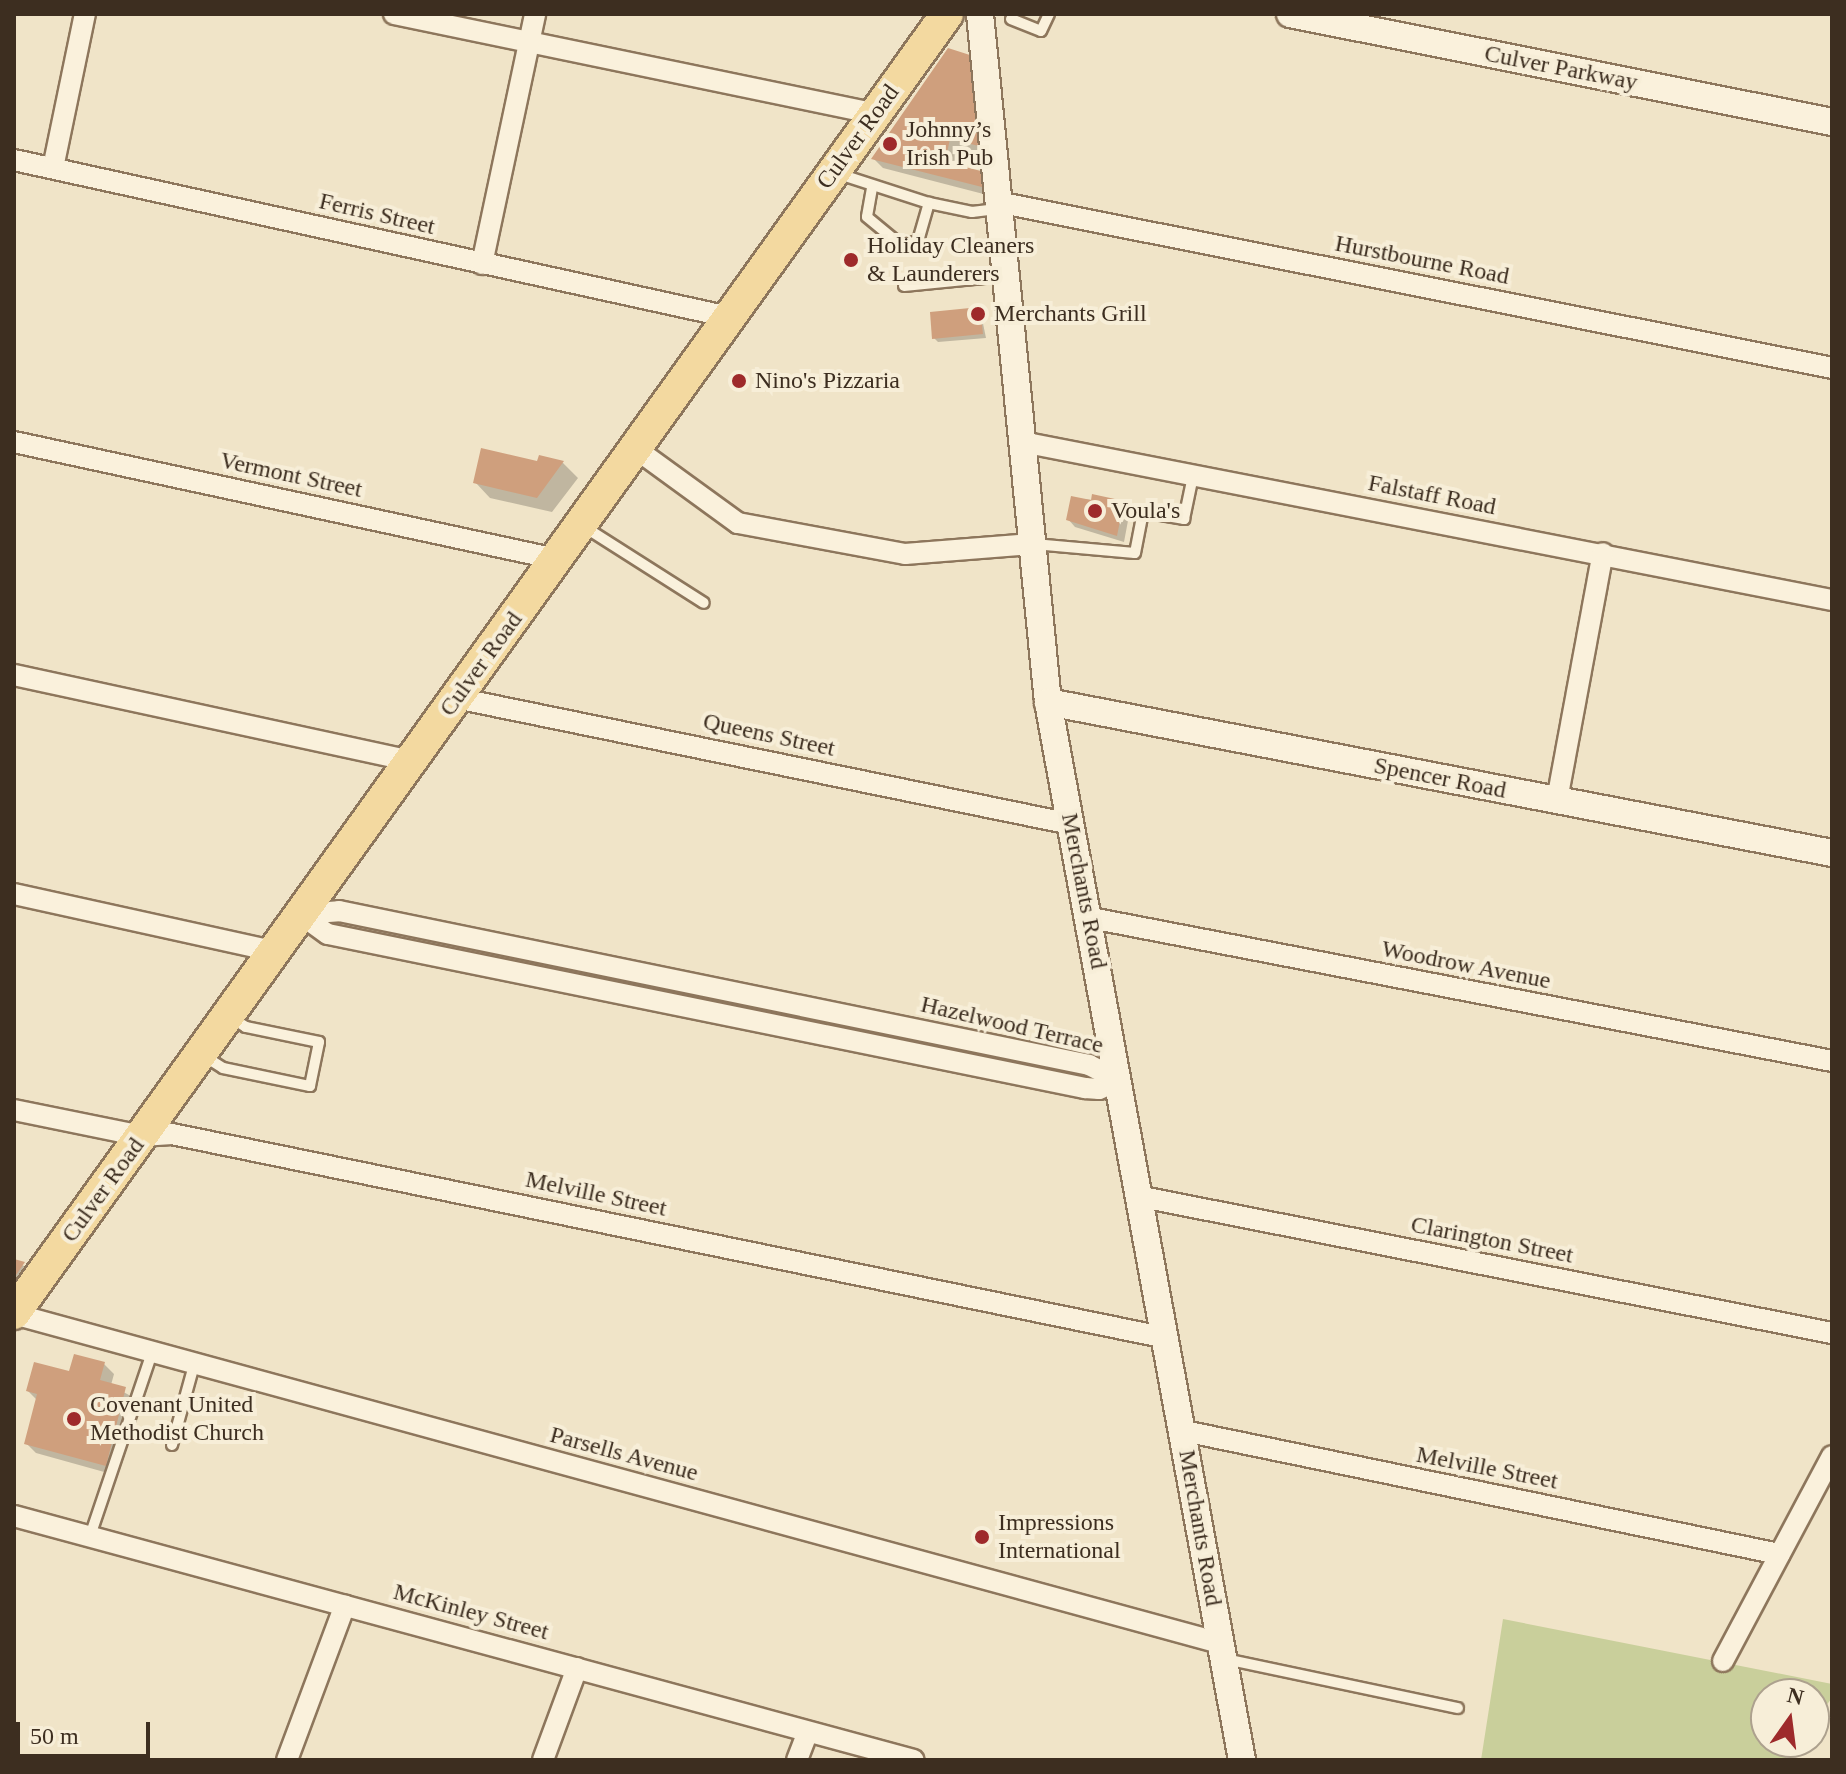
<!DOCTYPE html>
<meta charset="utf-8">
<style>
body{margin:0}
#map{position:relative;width:1846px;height:1774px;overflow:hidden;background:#f0e4c8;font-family:Georgia,serif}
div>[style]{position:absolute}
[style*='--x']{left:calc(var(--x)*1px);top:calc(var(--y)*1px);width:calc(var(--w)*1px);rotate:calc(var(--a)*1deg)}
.green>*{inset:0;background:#c9cf9b}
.shadow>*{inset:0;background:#0003}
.building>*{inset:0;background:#cf9f7d}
.roads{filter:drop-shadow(2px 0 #8d765c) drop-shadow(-2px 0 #8d765c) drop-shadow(0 2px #8d765c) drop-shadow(0 -2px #8d765c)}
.service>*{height:10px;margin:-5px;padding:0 5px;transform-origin:5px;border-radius:5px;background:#faf1dc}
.minor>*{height:20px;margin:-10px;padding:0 10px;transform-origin:10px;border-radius:10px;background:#faf1dc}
.tertiary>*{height:26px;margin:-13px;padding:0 13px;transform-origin:13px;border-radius:13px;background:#faf1dc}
.primary>*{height:32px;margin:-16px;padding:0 16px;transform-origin:16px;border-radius:16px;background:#f3d9a0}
.dots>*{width:22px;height:22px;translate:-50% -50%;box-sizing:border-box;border:4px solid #f7eed8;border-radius:50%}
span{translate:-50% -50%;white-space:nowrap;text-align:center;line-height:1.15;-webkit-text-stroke:8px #f7eed8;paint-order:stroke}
.street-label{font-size:24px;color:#3d2e20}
.poi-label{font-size:24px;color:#3d2e20}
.left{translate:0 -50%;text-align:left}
.frame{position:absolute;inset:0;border:16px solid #3d2e20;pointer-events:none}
.north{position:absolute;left:1750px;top:1678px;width:80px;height:80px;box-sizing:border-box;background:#f7eed8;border:2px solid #ada18e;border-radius:50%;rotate:14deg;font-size:22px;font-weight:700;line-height:32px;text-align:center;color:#3d2e20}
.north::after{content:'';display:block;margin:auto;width:28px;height:36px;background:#9e2a2b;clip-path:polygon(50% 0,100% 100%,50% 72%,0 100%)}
.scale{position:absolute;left:16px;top:1722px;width:134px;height:36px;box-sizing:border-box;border:4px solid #3d2e20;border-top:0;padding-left:10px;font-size:24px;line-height:28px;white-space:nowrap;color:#3d2e20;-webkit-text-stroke:6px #f7eed8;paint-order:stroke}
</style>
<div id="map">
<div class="green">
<div style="clip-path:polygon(1503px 1619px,1832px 1684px,1832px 1698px,1814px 1721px,1814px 1694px,1766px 1694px,1766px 1742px,1798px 1742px,1784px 1760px,1481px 1760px)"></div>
</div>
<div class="shadow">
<div style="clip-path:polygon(972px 57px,992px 156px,960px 147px,955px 167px,984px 174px,995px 197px,883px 168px,873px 158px)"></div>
<div style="clip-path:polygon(980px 309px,986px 338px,938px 342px,934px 338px)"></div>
<div style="clip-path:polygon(540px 457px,563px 463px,578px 478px,552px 512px,490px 498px,475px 482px,539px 463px)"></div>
<div style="clip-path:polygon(1072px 498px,1123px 503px,1130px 510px,1124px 542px,1075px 527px,1068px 519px)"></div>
<div style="clip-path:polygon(14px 1261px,28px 1268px,14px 1289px)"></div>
<div style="clip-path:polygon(104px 1364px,114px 1374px,111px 1385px,136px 1399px,115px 1475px,36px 1453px,26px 1443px,37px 1400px,28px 1391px)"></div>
</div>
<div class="building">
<div style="clip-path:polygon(948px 48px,973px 56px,983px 147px,950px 139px,945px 162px,985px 172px,986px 188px,871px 159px)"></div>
<div style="clip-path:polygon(980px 307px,983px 334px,932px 339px,930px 312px)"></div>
<div style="clip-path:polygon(481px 448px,537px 461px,539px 455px,564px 461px,537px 498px,473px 483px)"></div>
<div style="clip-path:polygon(1092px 494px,1124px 501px,1117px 536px,1066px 520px,1071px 496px,1091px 500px)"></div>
<div style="clip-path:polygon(14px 1259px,25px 1262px,14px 1278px)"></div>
<div style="clip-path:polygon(74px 1354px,105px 1362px,100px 1380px,126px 1387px,106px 1466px,24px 1444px,37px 1394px,26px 1391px,34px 1362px,69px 1371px)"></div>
</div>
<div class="roads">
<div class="service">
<div style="--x:1011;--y:19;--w:32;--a:22"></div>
<div style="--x:1041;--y:31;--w:19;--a:-65"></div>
<div style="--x:839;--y:174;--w:95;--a:17.9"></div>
<div style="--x:929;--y:203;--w:44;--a:11.8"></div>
<div style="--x:972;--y:212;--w:25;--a:-7"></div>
<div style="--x:872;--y:188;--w:29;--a:100"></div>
<div style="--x:867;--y:217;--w:44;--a:39.5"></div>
<div style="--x:901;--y:245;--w:17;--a:-13"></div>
<div style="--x:918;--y:241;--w:40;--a:-74"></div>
<div style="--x:904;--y:286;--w:101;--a:-5.7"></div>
<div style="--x:583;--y:526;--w:143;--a:32.5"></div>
<div style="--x:1034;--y:544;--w:101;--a:5.1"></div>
<div style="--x:1135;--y:553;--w:42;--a:-79"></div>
<div style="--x:1143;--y:512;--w:42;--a:9.7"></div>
<div style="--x:1184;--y:519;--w:44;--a:-78.2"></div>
<div style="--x:204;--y:1056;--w:22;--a:32"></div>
<div style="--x:223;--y:1068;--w:89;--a:11.7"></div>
<div style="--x:310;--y:1086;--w:45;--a:-78.4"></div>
<div style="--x:319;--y:1042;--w:75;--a:-168.4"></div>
<div style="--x:246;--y:1027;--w:19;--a:-148"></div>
<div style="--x:172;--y:1445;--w:83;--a:-74.6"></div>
<div style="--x:90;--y:1536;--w:193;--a:-71.3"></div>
<div style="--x:1225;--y:1659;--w:238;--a:11.9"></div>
</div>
<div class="minor">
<div style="--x:394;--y:14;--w:491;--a:11.7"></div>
<div style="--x:14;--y:160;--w:732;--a:12.38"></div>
<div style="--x:53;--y:168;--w:157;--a:-78.3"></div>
<div style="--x:1002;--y:203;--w:846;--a:11.24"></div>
<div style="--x:482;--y:264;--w:256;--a:-78"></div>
<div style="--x:14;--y:442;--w:554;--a:12.18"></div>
<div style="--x:1022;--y:442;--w:825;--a:11.04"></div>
<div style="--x:636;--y:449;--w:126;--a:36"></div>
<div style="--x:738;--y:523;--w:170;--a:10.5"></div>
<div style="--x:905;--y:554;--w:127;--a:-4.5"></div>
<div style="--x:14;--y:675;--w:406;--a:12.2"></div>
<div style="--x:456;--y:698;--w:628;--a:11.58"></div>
<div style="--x:1557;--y:800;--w:251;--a:-79.5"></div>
<div style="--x:14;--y:894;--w:265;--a:12.4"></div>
<div style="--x:300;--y:914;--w:34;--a:36"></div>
<div style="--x:328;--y:934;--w:773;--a:11.5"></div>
<div style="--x:1085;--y:1088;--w:14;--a:4"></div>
<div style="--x:1099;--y:1089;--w:22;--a:-24"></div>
<div style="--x:300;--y:914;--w:39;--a:-4"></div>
<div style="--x:339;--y:911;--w:766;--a:11.6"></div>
<div style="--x:1089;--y:1065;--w:34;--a:27"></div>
<div style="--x:1091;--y:918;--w:755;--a:10.92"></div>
<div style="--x:14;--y:1110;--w:131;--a:11.5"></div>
<div style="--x:142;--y:1136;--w:30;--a:-4"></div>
<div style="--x:172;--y:1134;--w:1016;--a:11.59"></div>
<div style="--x:1142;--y:1197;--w:703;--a:11.15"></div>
<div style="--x:14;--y:1314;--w:1250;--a:15.26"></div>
<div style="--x:1184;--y:1431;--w:608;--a:11.68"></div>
<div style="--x:14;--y:1516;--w:932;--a:15.17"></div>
<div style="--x:1723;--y:1661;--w:232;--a:-62"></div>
<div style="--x:287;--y:1760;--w:165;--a:-69.5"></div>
<div style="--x:543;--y:1760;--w:98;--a:-69.7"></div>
<div style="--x:797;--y:1760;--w:30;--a:-69"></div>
</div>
<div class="tertiary">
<div style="--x:980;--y:14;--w:691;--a:84.36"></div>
<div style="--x:1048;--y:702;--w:1076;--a:79.61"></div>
<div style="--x:1290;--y:14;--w:553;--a:11.27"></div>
<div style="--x:1048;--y:702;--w:798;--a:10.9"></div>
</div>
<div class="primary">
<div style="--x:14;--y:1313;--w:1599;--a:-54.31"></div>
</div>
</div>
<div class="dots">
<div style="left:890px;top:144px;background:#9e2a2b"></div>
<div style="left:851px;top:260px;background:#9e2a2b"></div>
<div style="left:978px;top:314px;background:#9e2a2b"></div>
<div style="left:739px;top:381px;background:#9e2a2b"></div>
<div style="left:1095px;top:511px;background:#9e2a2b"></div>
<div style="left:74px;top:1419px;background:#9e2a2b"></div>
<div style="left:982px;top:1537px;background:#9e2a2b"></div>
</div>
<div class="street-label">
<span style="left:1561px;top:68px;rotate:11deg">Culver Parkway</span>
<span style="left:858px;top:137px;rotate:-54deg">Culver Road</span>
<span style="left:377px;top:214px;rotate:13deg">Ferris Street</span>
<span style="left:1422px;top:260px;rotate:11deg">Hurstbourne Road</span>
<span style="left:291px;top:475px;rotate:12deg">Vermont Street</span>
<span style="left:1432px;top:495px;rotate:11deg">Falstaff Road</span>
<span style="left:481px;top:664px;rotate:-54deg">Culver Road</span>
<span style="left:769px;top:735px;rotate:12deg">Queens Street</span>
<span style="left:1440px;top:778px;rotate:11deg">Spencer Road</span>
<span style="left:1084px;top:891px;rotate:79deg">Merchants Road</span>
<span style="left:1466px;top:965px;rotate:11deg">Woodrow Avenue</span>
<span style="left:1012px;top:1025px;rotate:13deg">Hazelwood Terrace</span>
<span style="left:103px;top:1190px;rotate:-54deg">Culver Road</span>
<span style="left:596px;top:1194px;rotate:12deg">Melville Street</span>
<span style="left:1492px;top:1240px;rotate:11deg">Clarington Street</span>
<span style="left:624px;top:1454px;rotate:15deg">Parsells Avenue</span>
<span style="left:1487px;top:1468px;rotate:11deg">Melville Street</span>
<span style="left:1200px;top:1528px;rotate:80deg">Merchants Road</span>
<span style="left:471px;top:1612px;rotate:15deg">McKinley Street</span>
</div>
<div class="poi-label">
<span class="left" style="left:906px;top:144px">Johnny’s<br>Irish Pub</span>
<span class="left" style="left:867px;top:260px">Holiday Cleaners<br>&amp; Launderers</span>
<span class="left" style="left:994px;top:314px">Merchants Grill</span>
<span class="left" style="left:755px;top:381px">Nino's Pizzaria</span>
<span class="left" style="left:1111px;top:511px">Voula's</span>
<span class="left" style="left:90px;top:1419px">Covenant United<br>Methodist Church</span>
<span class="left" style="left:998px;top:1537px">Impressions<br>International</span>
</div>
<div class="frame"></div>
<div class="north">N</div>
<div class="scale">50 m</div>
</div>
